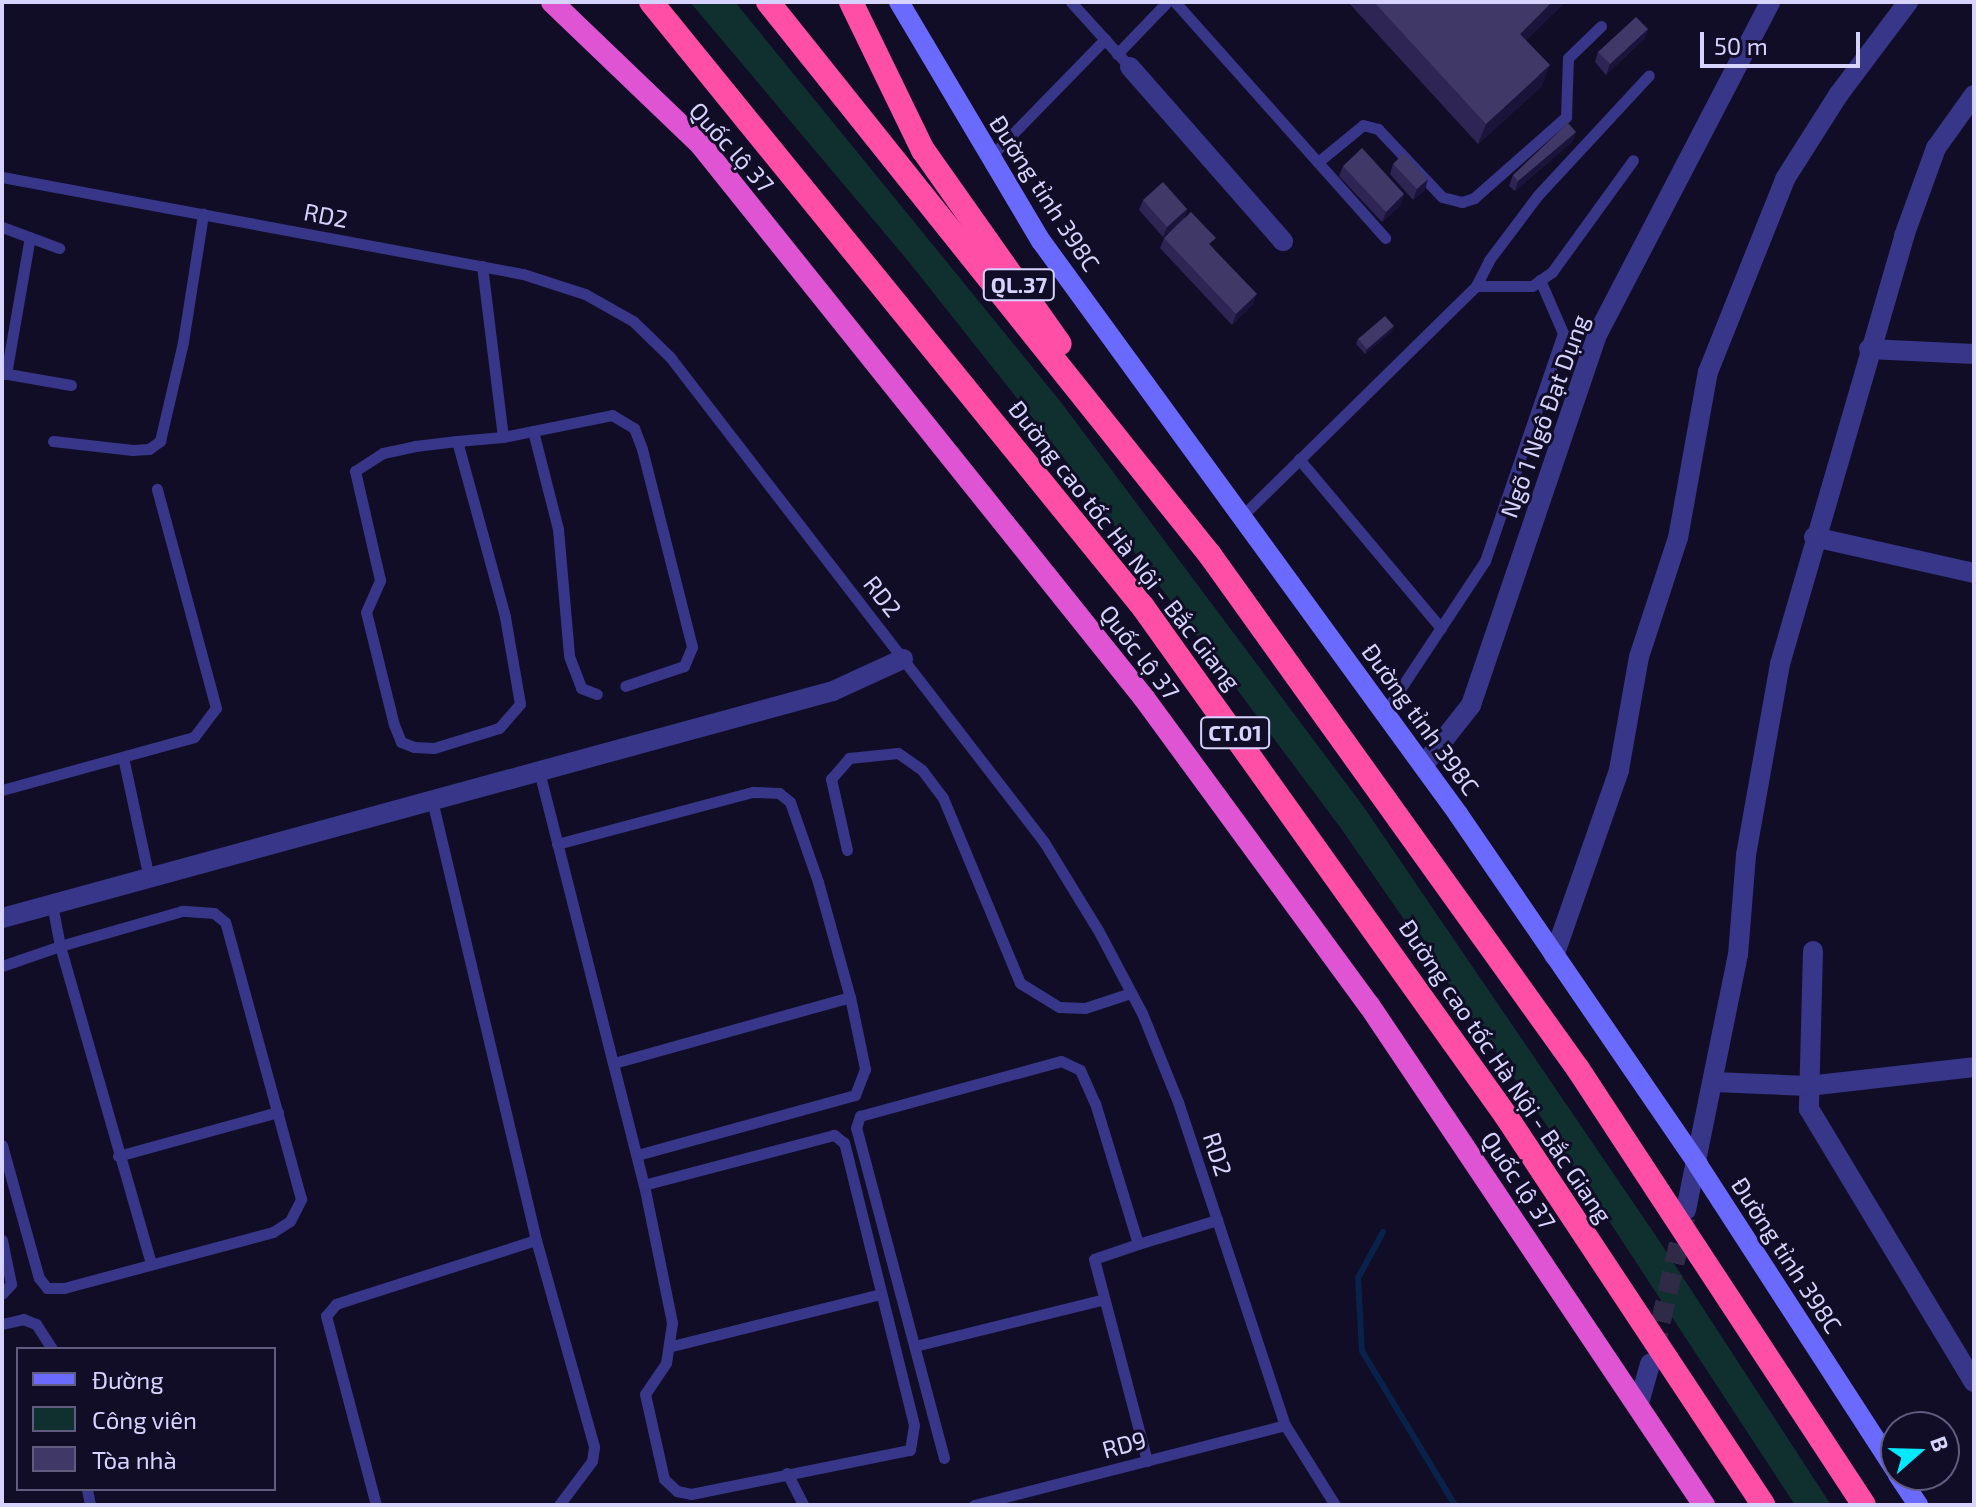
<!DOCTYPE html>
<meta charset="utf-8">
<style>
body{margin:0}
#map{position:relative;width:1976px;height:1507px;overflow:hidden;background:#110d26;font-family:"Exo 2",sans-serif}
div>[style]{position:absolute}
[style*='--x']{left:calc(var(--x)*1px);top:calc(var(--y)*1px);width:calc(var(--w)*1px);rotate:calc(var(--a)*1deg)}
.green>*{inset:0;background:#10302f}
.stream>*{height:6px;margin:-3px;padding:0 3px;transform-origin:3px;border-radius:3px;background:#09224a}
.minor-tunnel>*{height:20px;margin-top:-10px;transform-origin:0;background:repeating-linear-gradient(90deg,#2f2b47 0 20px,transparent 0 30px)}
.service>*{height:11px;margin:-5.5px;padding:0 5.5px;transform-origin:5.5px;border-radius:5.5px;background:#373688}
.minor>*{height:20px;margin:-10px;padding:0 10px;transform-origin:10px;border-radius:10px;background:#373688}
.secondary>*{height:20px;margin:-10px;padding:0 10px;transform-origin:10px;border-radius:10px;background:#6a6aff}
.trunk>*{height:22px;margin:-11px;padding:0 11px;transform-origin:11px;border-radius:11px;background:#de54d2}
.motorway>*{height:24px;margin:-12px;padding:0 12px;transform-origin:12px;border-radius:12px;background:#ff4ea6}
.wall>*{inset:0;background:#2e2555}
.shaded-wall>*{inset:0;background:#1b143a}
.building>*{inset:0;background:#403867}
span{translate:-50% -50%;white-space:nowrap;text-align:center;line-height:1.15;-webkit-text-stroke:6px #110d26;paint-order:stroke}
.shield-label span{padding:2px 6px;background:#110d26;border:2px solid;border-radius:6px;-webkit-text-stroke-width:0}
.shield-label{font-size:22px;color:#d7d3ff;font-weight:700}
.street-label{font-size:24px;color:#d7d3ff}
.frame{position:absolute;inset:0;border:4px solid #d7d3ff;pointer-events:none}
.legend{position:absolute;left:16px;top:1347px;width:260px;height:144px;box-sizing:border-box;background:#110d26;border:2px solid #605c7d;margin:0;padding:10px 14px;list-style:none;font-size:24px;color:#d7d3ff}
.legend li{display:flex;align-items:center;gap:16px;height:40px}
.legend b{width:40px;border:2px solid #605c7d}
.north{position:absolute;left:1880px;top:1411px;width:80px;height:80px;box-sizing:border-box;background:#110d26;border:2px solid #605c7d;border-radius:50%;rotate:70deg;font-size:22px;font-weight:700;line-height:32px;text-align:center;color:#d7d3ff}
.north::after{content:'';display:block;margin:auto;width:28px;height:36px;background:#00e9fe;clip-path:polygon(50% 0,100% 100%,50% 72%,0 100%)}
.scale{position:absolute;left:1700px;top:32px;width:160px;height:36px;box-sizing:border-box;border:4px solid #d7d3ff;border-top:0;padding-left:10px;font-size:24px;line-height:28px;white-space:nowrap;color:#d7d3ff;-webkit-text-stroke:6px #110d26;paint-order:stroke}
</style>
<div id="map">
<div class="green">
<div style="clip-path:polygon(690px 2px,735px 2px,1060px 401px,1363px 806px,1658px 1239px,1831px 1505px,1795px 1505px,1543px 1120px,1340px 827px,1054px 445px,909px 262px)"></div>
</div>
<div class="stream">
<div style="--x:1383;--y:1232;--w:52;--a:118.5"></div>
<div style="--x:1358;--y:1278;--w:73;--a:86.9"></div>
<div style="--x:1362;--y:1351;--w:180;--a:58.9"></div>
</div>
<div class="minor-tunnel">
<div style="--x:1654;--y:1351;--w:137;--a:-76.9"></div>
</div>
<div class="service">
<div style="--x:1071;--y:2;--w:88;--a:47.8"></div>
<div style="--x:1175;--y:2;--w:316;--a:48.3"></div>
<div style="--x:1117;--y:54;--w:72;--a:-46.1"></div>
<div style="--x:990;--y:157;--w:165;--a:-45.7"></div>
<div style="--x:1318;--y:162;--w:58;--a:-39.4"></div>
<div style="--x:1363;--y:125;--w:16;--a:15"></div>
<div style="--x:1378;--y:129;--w:93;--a:46.7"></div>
<div style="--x:1442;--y:197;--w:21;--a:14"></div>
<div style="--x:1462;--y:202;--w:13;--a:-18"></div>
<div style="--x:1474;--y:198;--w:123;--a:-41.4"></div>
<div style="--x:1566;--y:117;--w:59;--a:-88.1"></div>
<div style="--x:1568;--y:58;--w:46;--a:-44.1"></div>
<div style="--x:2;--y:177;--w:530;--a:10.55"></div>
<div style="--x:523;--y:274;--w:65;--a:17.9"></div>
<div style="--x:585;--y:294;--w:55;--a:29.4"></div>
<div style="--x:633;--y:321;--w:52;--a:44.2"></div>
<div style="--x:670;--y:357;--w:612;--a:52.36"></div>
<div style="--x:1044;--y:842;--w:103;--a:58.5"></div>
<div style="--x:1098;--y:930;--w:94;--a:62.1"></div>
<div style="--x:1142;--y:1013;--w:96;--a:68"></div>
<div style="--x:1178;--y:1102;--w:340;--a:71.7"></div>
<div style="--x:1285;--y:1425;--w:94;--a:58"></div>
<div style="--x:2;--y:227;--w:61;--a:20.2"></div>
<div style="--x:482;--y:266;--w:172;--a:83"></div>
<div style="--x:503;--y:437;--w:111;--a:-11.4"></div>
<div style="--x:612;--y:415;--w:26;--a:31"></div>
<div style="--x:634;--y:428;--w:22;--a:69"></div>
<div style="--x:642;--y:449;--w:204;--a:75.8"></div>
<div style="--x:692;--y:647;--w:21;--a:113"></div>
<div style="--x:684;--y:666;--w:62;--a:161.3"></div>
<div style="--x:1476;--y:286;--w:29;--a:-63"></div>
<div style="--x:1489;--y:260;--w:81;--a:-53"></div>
<div style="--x:1538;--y:195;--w:163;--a:-47.2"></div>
<div style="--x:2;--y:373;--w:70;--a:9.9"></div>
<div style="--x:6;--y:374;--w:139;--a:-80.1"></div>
<div style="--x:533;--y:431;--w:101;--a:75.7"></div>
<div style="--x:558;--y:529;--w:127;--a:85"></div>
<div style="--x:569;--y:656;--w:34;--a:69"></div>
<div style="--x:581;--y:688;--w:17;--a:21"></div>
<div style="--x:53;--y:441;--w:80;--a:6.5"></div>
<div style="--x:132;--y:450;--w:17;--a:-3"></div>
<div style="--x:149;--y:449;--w:14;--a:-36"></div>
<div style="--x:160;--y:441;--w:102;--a:-76.9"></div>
<div style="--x:183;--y:342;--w:130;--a:-81.1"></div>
<div style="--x:457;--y:441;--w:182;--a:74.7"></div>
<div style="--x:505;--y:617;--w:88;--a:80.2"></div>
<div style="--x:520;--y:704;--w:32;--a:131"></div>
<div style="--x:499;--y:728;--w:68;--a:162.9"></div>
<div style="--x:434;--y:748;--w:20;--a:-177"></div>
<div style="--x:414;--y:747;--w:14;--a:-159"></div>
<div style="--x:401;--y:742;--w:18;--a:-112"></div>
<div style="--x:394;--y:725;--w:116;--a:-103.9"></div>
<div style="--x:366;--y:612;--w:35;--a:-66"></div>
<div style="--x:380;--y:580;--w:112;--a:-102.9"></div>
<div style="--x:355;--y:471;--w:33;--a:-33"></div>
<div style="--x:383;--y:453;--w:33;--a:-12"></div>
<div style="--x:415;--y:446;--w:42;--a:-6.8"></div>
<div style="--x:457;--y:441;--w:46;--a:-5"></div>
<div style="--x:1299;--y:459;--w:221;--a:50"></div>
<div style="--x:1242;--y:516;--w:328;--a:-44.5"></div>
<div style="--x:1476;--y:286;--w:56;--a:0"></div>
<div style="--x:1532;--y:286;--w:24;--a:-35"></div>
<div style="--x:1552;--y:272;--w:138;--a:-54.1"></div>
<div style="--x:1385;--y:712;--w:181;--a:-56.5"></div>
<div style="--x:1485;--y:561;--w:241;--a:-71.1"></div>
<div style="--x:1563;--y:333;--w:58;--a:-113.5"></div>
<div style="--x:123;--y:757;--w:124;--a:77.9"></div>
<div style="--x:539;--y:771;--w:427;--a:75.8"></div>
<div style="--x:644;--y:1185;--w:141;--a:78.5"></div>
<div style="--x:672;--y:1323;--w:40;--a:98.5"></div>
<div style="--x:666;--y:1363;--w:37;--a:124"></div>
<div style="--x:645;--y:1394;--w:87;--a:77.4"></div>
<div style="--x:664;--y:1479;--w:18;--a:43"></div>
<div style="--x:677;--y:1491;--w:14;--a:12"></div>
<div style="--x:691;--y:1494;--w:223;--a:-11.4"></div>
<div style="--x:910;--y:1450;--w:25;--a:-81"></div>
<div style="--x:914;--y:1425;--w:291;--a:-103.9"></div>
<div style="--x:844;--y:1143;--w:13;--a:-141"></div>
<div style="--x:834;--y:1135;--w:196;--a:165.3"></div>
<div style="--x:2;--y:790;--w:199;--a:-15.4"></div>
<div style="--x:194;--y:737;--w:36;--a:-53"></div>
<div style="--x:216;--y:708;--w:227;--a:-105.1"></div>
<div style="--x:432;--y:800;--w:452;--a:76.7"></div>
<div style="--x:536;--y:1240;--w:215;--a:74.3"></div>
<div style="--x:594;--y:1447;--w:14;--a:98"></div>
<div style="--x:592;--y:1461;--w:55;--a:126.9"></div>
<div style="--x:557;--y:844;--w:203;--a:-14.9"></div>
<div style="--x:753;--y:792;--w:26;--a:2"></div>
<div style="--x:779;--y:793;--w:14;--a:39"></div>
<div style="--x:790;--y:802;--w:85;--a:70.7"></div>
<div style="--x:818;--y:882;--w:119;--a:74.5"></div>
<div style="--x:850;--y:997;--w:74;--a:78.2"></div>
<div style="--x:865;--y:1069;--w:28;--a:111"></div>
<div style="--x:855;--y:1095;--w:226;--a:164.6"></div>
<div style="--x:847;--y:850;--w:73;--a:-102.7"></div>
<div style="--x:831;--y:779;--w:28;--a:-49"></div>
<div style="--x:849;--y:758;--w:49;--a:-5.8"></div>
<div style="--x:898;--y:753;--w:29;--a:35"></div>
<div style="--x:922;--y:770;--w:35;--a:53"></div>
<div style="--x:943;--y:798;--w:200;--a:67.4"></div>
<div style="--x:1020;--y:983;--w:46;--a:31.6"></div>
<div style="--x:1059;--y:1007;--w:26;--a:2"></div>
<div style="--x:1085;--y:1008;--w:48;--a:-18.1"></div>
<div style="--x:2;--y:966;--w:61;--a:-19"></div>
<div style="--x:60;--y:946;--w:331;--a:74"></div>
<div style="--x:614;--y:1063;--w:245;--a:-15.6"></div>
<div style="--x:2;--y:1145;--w:138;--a:74.5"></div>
<div style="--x:39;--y:1278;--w:13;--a:51"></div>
<div style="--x:47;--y:1288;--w:17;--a:0"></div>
<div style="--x:64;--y:1288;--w:216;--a:-15"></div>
<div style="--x:273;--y:1232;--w:20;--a:-33"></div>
<div style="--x:290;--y:1221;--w:25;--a:-63"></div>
<div style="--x:301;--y:1199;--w:287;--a:-105.3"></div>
<div style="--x:225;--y:922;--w:14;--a:-141"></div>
<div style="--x:214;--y:913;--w:32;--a:-176"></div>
<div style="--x:182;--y:911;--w:127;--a:164"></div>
<div style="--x:60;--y:946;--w:43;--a:-100.8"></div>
<div style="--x:118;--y:1156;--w:166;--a:-15.4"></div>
<div style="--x:2;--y:1240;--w:45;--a:78.4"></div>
<div style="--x:11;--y:1284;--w:13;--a:132"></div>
<div style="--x:1138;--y:1244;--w:46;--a:161.2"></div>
<div style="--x:1094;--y:1259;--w:209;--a:75.3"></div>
<div style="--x:2;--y:1324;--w:22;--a:-13"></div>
<div style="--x:23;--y:1319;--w:14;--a:21"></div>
<div style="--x:36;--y:1324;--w:30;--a:57"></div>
<div style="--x:672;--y:1346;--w:215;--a:-14"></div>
<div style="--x:915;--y:1346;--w:192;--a:-13.9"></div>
<div style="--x:944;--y:1458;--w:342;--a:-104.9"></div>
<div style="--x:856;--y:1128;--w:13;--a:-72"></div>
<div style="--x:860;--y:1116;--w:208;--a:-15.3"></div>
<div style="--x:1061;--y:1061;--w:21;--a:25"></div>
<div style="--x:1080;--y:1070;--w:36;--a:66"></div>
<div style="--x:1095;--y:1103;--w:147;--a:73"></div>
<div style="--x:1138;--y:1244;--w:83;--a:-16.9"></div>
<div style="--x:787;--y:1473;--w:36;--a:63"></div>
<div style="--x:87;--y:1489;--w:16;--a:79"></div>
<div style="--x:376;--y:1505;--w:196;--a:-104.8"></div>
<div style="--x:326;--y:1316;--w:16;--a:-50"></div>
<div style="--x:336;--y:1304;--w:16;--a:-18"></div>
<div style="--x:351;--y:1299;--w:194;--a:-17.7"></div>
<div style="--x:974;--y:1505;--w:321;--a:-14.4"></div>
</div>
<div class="minor">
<div style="--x:1130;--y:67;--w:232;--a:48.7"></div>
<div style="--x:1869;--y:349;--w:105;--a:2.7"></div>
<div style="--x:1814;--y:537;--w:164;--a:12.7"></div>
<div style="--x:1423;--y:766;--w:78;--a:-51.8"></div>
<div style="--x:1471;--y:705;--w:391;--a:-71.2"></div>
<div style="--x:1597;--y:335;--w:375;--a:-62.5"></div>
<div style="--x:2;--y:918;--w:861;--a:-15.28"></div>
<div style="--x:833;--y:691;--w:77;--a:-24.6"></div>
<div style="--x:1813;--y:951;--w:158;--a:91.5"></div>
<div style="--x:1809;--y:1109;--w:319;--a:58.9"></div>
<div style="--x:1554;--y:956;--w:197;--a:-70.7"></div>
<div style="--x:1619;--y:770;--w:115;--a:-80"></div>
<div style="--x:1639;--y:657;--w:125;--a:-71.9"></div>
<div style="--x:1678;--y:538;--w:169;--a:-79.8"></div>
<div style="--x:1708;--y:372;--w:208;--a:-68.2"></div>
<div style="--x:1785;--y:179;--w:101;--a:-57.6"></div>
<div style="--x:1839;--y:94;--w:115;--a:-53.1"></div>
<div style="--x:1714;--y:1082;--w:94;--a:2.4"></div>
<div style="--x:1808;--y:1086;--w:167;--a:-6.5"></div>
<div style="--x:1686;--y:1210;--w:260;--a:-78.5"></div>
<div style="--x:1738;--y:955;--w:100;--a:-85.4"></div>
<div style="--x:1746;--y:855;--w:194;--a:-79.9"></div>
<div style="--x:1780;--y:664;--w:446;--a:-73.8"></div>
<div style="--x:1904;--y:236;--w:94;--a:-70"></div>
<div style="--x:1936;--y:148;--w:65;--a:-54.4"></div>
<div style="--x:1639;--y:1403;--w:41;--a:-74.2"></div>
</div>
<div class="secondary">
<div style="--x:899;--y:2;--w:278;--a:59.3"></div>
<div style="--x:1041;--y:241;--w:709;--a:53.95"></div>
<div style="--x:1458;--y:814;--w:425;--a:55.6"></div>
<div style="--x:1698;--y:1165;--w:364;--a:57.1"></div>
<div style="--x:1898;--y:1475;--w:36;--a:56"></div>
</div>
<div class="trunk">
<div style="--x:552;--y:2;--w:207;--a:43.8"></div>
<div style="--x:701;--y:145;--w:709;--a:51.3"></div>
<div style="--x:1144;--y:698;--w:381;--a:53.8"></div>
<div style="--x:1369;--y:1005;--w:602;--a:56.18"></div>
</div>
<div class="motorway">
<div style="--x:651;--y:2;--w:780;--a:50.88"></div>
<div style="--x:1143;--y:607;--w:625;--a:54.5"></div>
<div style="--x:1506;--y:1116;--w:466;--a:56.5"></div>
<div style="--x:768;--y:2;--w:708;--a:51.37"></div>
<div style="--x:1210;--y:555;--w:632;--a:54.4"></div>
<div style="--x:1578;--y:1069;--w:521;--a:56.74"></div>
<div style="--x:851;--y:2;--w:165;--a:64.1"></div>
<div style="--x:923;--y:150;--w:237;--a:54.8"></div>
</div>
<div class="wall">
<div style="clip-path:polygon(1348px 2px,1565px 2px,1526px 40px,1542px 86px,1478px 144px)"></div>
<div style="clip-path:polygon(1648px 29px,1644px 39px,1606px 75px,1595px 62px,1598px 52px)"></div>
<div style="clip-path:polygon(1576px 132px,1572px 142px,1515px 191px,1509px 186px,1513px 175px)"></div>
<div style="clip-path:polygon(1393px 164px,1425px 190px,1413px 200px,1390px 174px)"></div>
<div style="clip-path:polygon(1343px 166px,1401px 205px,1382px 222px,1339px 176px)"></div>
<div style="clip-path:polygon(1143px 200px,1187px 209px,1184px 218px,1212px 247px,1253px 304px,1232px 325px,1160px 248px,1164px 238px,1179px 222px,1163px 237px,1139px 210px)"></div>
<div style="clip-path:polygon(1392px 331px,1365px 354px,1356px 344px,1358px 339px)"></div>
</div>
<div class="shaded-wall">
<div style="clip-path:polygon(1552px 2px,1565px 2px,1513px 54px,1520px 34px)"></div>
<div style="clip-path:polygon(1648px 29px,1644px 39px,1606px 75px,1610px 64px)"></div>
<div style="clip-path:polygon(1550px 65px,1542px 86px,1478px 144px,1486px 124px)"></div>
<div style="clip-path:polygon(1576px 132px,1572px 142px,1515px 191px,1518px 181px)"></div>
<div style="clip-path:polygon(1428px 179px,1425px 190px,1413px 200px,1417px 189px)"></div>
<div style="clip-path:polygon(1404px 194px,1401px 205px,1382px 222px,1386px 212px)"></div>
<div style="clip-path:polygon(1187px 209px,1183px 219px,1163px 237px,1167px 227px)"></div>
<div style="clip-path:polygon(1257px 294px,1253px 304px,1232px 325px,1236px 314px)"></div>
<div style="clip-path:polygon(1394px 326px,1392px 331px,1365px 354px,1367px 349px)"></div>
</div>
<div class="building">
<div style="clip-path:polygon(1374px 2px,1552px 2px,1520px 34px,1550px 65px,1486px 124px)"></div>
<div style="clip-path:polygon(1636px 17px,1648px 29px,1610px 64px,1598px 52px)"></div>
<div style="clip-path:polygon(1568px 123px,1576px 132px,1518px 181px,1513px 175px)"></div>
<div style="clip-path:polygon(1362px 148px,1404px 194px,1386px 212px,1343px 166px)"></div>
<div style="clip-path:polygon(1404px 153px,1428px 179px,1417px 189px,1393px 164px)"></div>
<div style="clip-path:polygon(1163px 182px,1187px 209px,1167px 227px,1143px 200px)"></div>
<div style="clip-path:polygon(1191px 212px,1216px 238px,1209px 244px,1257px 294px,1236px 314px,1164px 238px)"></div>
<div style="clip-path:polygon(1385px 316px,1394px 326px,1367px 349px,1358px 339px)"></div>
</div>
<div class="shield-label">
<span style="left:1019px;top:285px">QL.37</span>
<span style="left:1235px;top:733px">CT.01</span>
</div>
<div class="street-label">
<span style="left:732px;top:147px;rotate:48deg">Quốc lộ 37</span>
<span style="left:1045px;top:193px;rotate:57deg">Đường tỉnh 398C</span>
<span style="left:326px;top:215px;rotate:11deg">RD2</span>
<span style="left:1544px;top:416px;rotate:-70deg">Ngõ 1 Ngô Đạt Dụng</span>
<span style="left:1125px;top:545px;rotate:52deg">Đường cao tốc Hà Nội - Bắc Giang</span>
<span style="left:883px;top:596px;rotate:52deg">RD2</span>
<span style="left:1140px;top:652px;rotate:52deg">Quốc lộ 37</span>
<span style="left:1421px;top:719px;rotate:54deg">Đường tỉnh 398C</span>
<span style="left:1506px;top:1071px;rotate:56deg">Đường cao tốc Hà Nội - Bắc Giang</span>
<span style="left:1218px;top:1154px;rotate:72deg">RD2</span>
<span style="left:1519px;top:1180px;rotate:56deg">Quốc lộ 37</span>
<span style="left:1787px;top:1255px;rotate:57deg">Đường tỉnh 398C</span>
<span style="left:1124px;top:1444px;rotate:-15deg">RD9</span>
</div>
<div class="frame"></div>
<ul class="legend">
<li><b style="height:10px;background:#6a6aff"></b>Đường</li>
<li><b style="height:22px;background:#10302f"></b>Công viên</li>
<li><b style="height:22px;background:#403867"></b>Tòa nhà</li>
</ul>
<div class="north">B</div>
<div class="scale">50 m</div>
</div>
